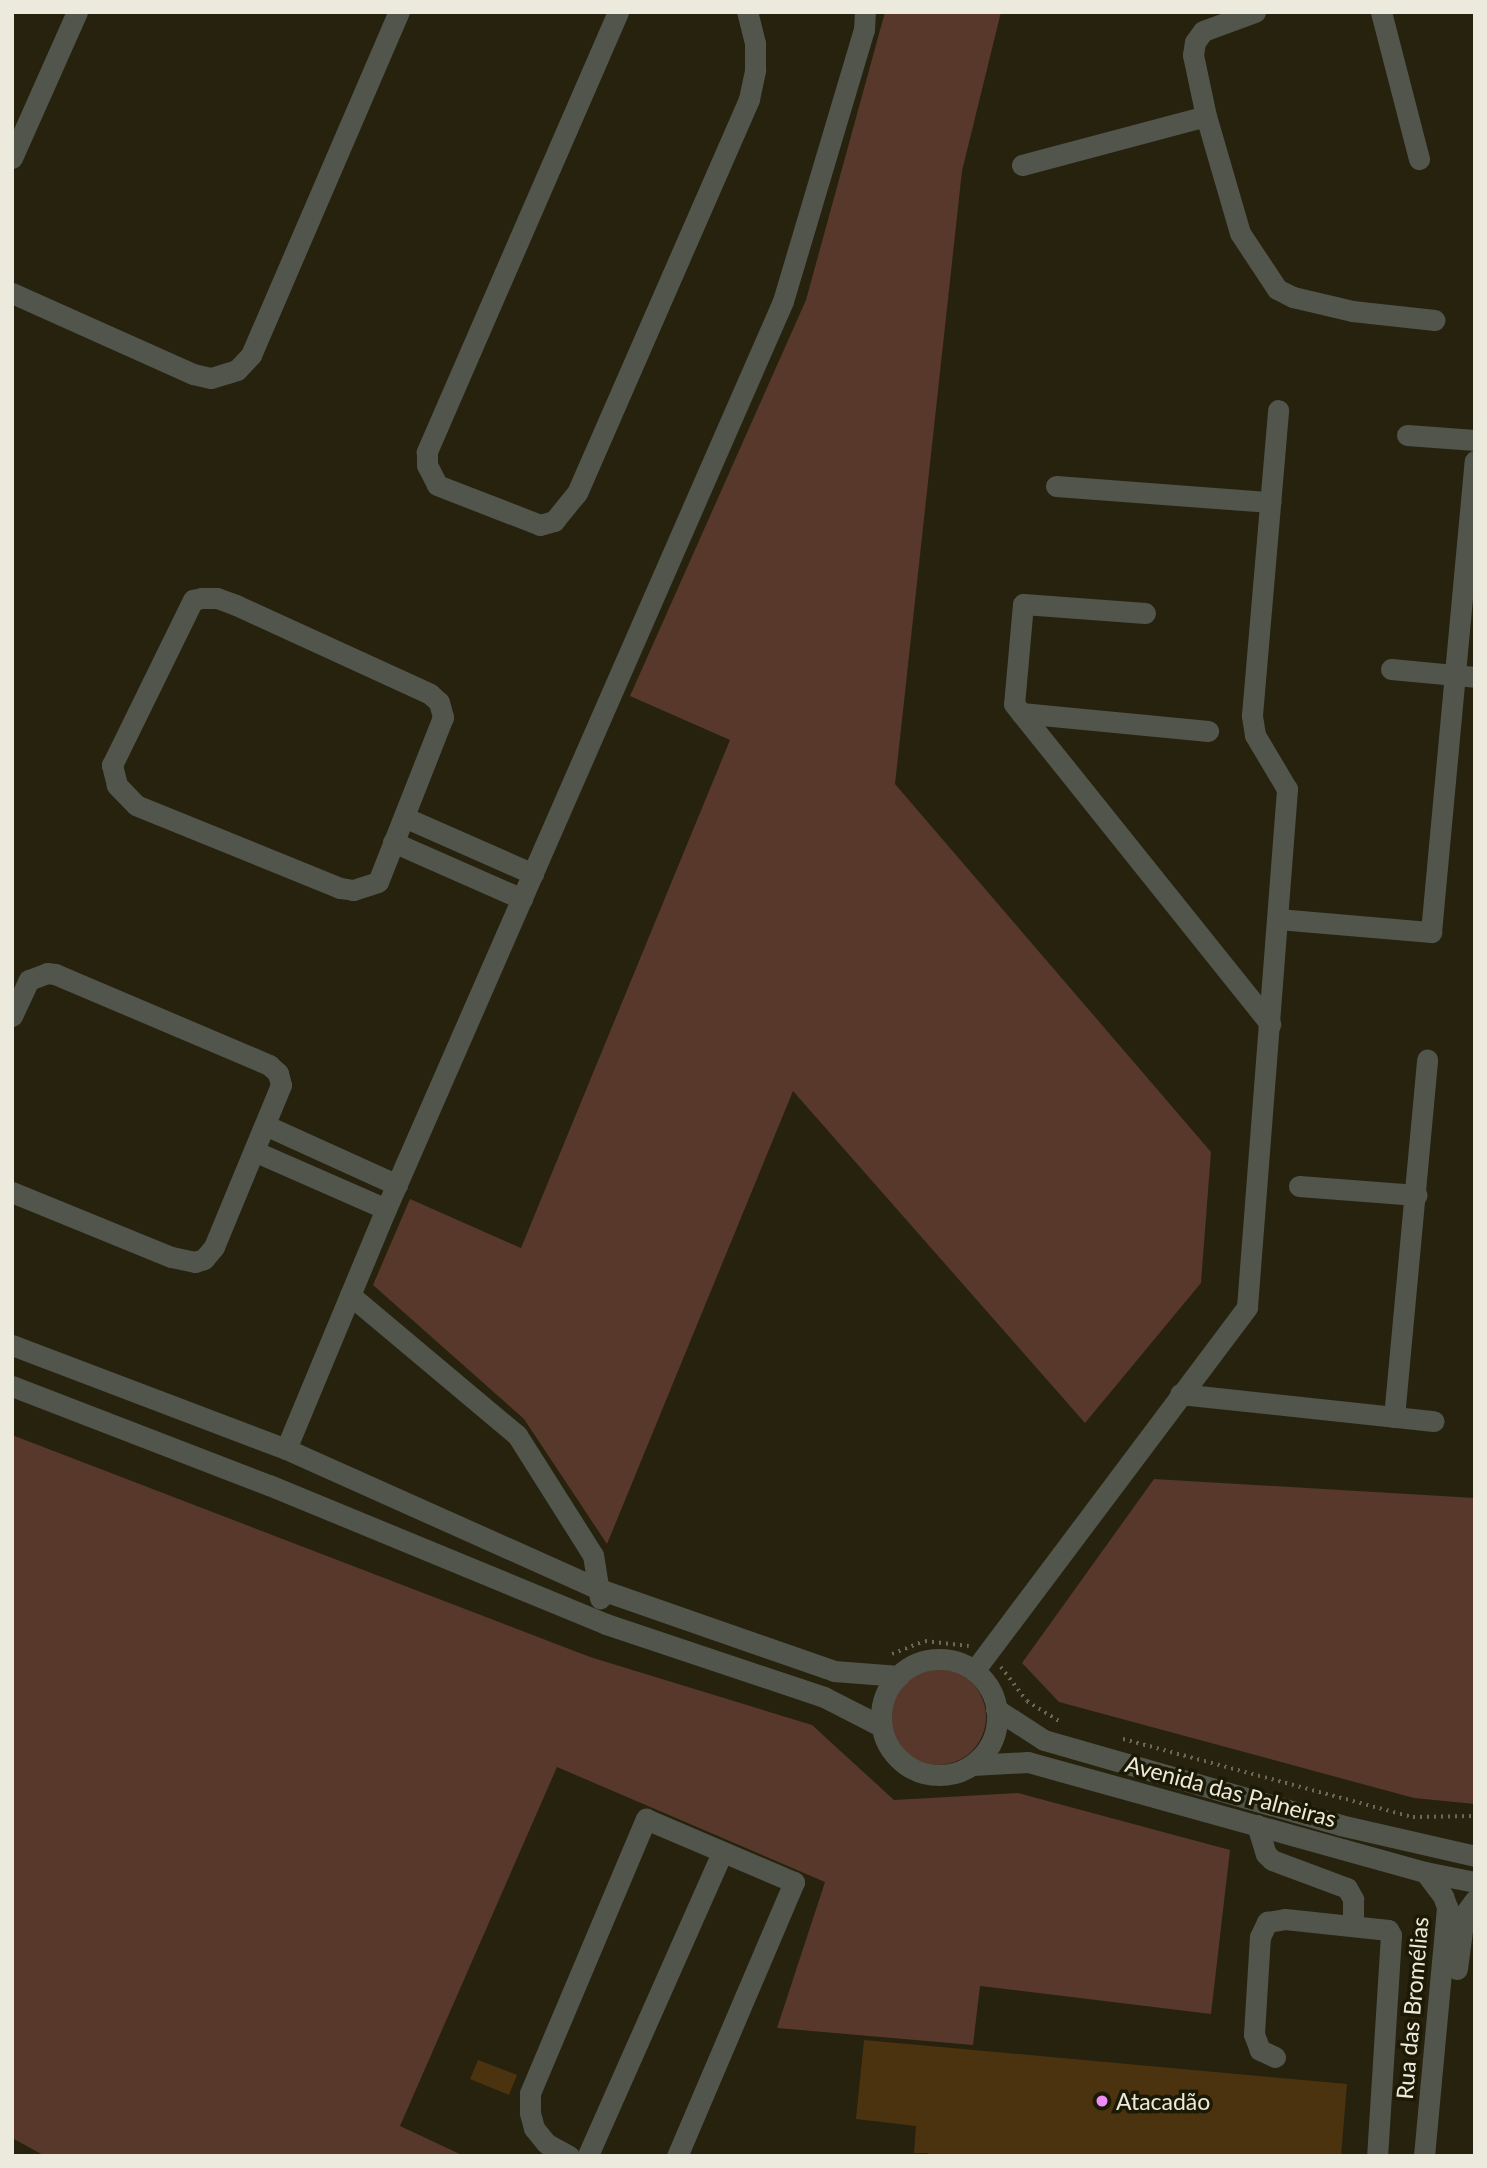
<!DOCTYPE html>
<meta charset="utf-8">
<style>
body{margin:0}
#map{position:relative;width:1487px;height:2168px;overflow:hidden;background:#26220e;font-family:Lato,sans-serif}
div>[style]{position:absolute}
[style*='--x']{left:calc(var(--x)*1px);top:calc(var(--y)*1px);width:calc(var(--w)*1px);rotate:calc(var(--a)*1deg)}
.green>*{inset:0;background:#57382a}
.round{border-radius:50%}
.building>*{inset:0;background:#4c3310}
.path>*{height:3.5px;margin-top:-1.75px;transform-origin:0;background:repeating-linear-gradient(90deg,#6b6856 0 2px,transparent 0 7px)}
.minor>*{height:21px;margin:-10.5px;padding:0 10.5px;transform-origin:10.5px;border-radius:10.5px;background:#51554c}
.minor>.ring{margin:-10.5px;padding:0;box-sizing:content-box;background:none;border:21px solid #51554c;border-radius:50%}
.dots>*{width:19px;height:19px;translate:-50% -50%;box-sizing:border-box;border:4px solid #1c1905;border-radius:50%}
span{translate:-50% -50%;white-space:nowrap;text-align:center;line-height:1.15;-webkit-text-stroke:7px #1c1905;paint-order:stroke}
.street-label{font-size:23px;color:#eceadd}
.poi-label{font-size:23px;color:#eceadd}
.left{translate:0 -50%;text-align:left}
.frame{position:absolute;inset:0;border:14px solid #eceadd;pointer-events:none}
</style>
<div id="map">
<div class="green">
<div style="clip-path:polygon(885px 12px,1001px 12px,962px 171px,895px 784px,1211px 1152px,1201px 1283px,1085px 1423px,793px 1091px,607px 1544px,524px 1419px,373px 1285px,410px 1199px,521px 1248px,730px 740px,630px 696px,806px 300px)"></div>
<div style="clip-path:polygon(12px 1435px,590px 1657px,812px 1725px,894px 1800px,1018px 1793px,1230px 1850px,1211px 2014px,980px 1986px,973px 2045px,777px 2028px,825px 1882px,557px 1767px,400px 2126px,464px 2156px,45px 2156px,12px 2138px)"></div>
<div style="clip-path:polygon(1154px 1479px,1475px 1498px,1475px 1804px,1414px 1798px,1059px 1702px,1022px 1663px)"></div>
<div class="round" style="left:890px;top:1669px;width:96px;height:96px"></div>
</div>
<div class="building">
<div style="clip-path:polygon(864px 2040px,1347px 2084px,1341px 2156px,928px 2156px,928px 2153px,914px 2153px,916px 2126px,856px 2119px)"></div>
<div style="clip-path:polygon(478px 2060px,517px 2075px,509px 2095px,470px 2079px)"></div>
</div>
<div class="path">
<div style="--x:892;--y:1654;--w:35;--a:-22"></div>
<div style="--x:925;--y:1641;--w:44;--a:6.5"></div>
<div style="--x:1001;--y:1667;--w:43;--a:52.6"></div>
<div style="--x:1027;--y:1701;--w:38;--a:32"></div>
<div style="--x:1123;--y:1739;--w:300;--a:15.1"></div>
<div style="--x:1413;--y:1817;--w:62;--a:-0.9"></div>
</div>
<div class="minor">
<div style="--x:618;--y:12;--w:480;--a:113.5"></div>
<div style="--x:427;--y:452;--w:13;--a:90"></div>
<div style="--x:427;--y:465;--w:22;--a:63"></div>
<div style="--x:437;--y:485;--w:110;--a:21.2"></div>
<div style="--x:540;--y:525;--w:15;--a:-16"></div>
<div style="--x:554;--y:521;--w:36;--a:-51"></div>
<div style="--x:577;--y:493;--w:430;--a:-66.4"></div>
<div style="--x:749;--y:99;--w:30;--a:-78"></div>
<div style="--x:755;--y:70;--w:27;--a:-90"></div>
<div style="--x:755;--y:43;--w:32;--a:-104"></div>
<div style="--x:1255;--y:12;--w:55;--a:159.9"></div>
<div style="--x:1203;--y:31;--w:14;--a:126"></div>
<div style="--x:1195;--y:42;--w:13;--a:99"></div>
<div style="--x:1193;--y:55;--w:62;--a:78"></div>
<div style="--x:1206;--y:116;--w:122;--a:73.8"></div>
<div style="--x:1240;--y:233;--w:67;--a:56.5"></div>
<div style="--x:1277;--y:289;--w:18;--a:27"></div>
<div style="--x:1293;--y:297;--w:61;--a:13.3"></div>
<div style="--x:1352;--y:311;--w:83;--a:6.2"></div>
<div style="--x:1381;--y:12;--w:152;--a:75.5"></div>
<div style="--x:12;--y:158;--w:160;--a:-66"></div>
<div style="--x:1022;--y:165;--w:190;--a:-14.9"></div>
<div style="--x:12;--y:293;--w:198;--a:24.1"></div>
<div style="--x:193;--y:374;--w:18;--a:13"></div>
<div style="--x:211;--y:378;--w:27;--a:-17"></div>
<div style="--x:237;--y:370;--w:21;--a:-47"></div>
<div style="--x:251;--y:355;--w:374;--a:-66.7"></div>
<div style="--x:1407;--y:435;--w:68;--a:4.2"></div>
<div style="--x:1056;--y:486;--w:215;--a:4.3"></div>
<div style="--x:202;--y:598;--w:15;--a:0"></div>
<div style="--x:217;--y:598;--w:20;--a:20"></div>
<div style="--x:236;--y:605;--w:213;--a:24.6"></div>
<div style="--x:430;--y:694;--w:12;--a:42"></div>
<div style="--x:439;--y:702;--w:16;--a:75"></div>
<div style="--x:443;--y:717;--w:177;--a:111.5"></div>
<div style="--x:378;--y:882;--w:26;--a:162"></div>
<div style="--x:353;--y:890;--w:13;--a:-171"></div>
<div style="--x:340;--y:888;--w:220;--a:-157.9"></div>
<div style="--x:136;--y:805;--w:28;--a:-134"></div>
<div style="--x:117;--y:785;--w:21;--a:-104"></div>
<div style="--x:112;--y:765;--w:184;--a:-63.9"></div>
<div style="--x:193;--y:600;--w:9;--a:-13"></div>
<div style="--x:1145;--y:613;--w:122;--a:-175.8"></div>
<div style="--x:1023;--y:604;--w:100;--a:95.1"></div>
<div style="--x:1014;--y:704;--w:410;--a:51.3"></div>
<div style="--x:1391;--y:669;--w:84;--a:5.4"></div>
<div style="--x:1021;--y:713;--w:188;--a:5.5"></div>
<div style="--x:404;--y:817;--w:141;--a:23.8"></div>
<div style="--x:393;--y:842;--w:141;--a:23.8"></div>
<div style="--x:1278;--y:919;--w:154;--a:4.9"></div>
<div style="--x:1431;--y:932;--w:473;--a:-84.7"></div>
<div style="--x:12;--y:1016;--w:40;--a:-65"></div>
<div style="--x:29;--y:980;--w:19;--a:-21"></div>
<div style="--x:47;--y:973;--w:8;--a:7"></div>
<div style="--x:55;--y:974;--w:233;--a:23"></div>
<div style="--x:269;--y:1065;--w:12;--a:42"></div>
<div style="--x:278;--y:1073;--w:12;--a:76"></div>
<div style="--x:281;--y:1085;--w:175;--a:112.5"></div>
<div style="--x:214;--y:1247;--w:16;--a:130"></div>
<div style="--x:204;--y:1259;--w:9;--a:162"></div>
<div style="--x:195;--y:1262;--w:25;--a:-168"></div>
<div style="--x:171;--y:1257;--w:172;--a:-157.8"></div>
<div style="--x:265;--y:1125;--w:145;--a:24.4"></div>
<div style="--x:254;--y:1151;--w:144;--a:23.7"></div>
<div style="--x:1299;--y:1186;--w:118;--a:4.4"></div>
<div style="--x:350;--y:1295;--w:218;--a:40"></div>
<div style="--x:517;--y:1435;--w:142;--a:57.7"></div>
<div style="--x:593;--y:1555;--w:44;--a:80.8"></div>
<div style="--x:12;--y:1345;--w:293;--a:20.8"></div>
<div style="--x:286;--y:1449;--w:343;--a:24.1"></div>
<div style="--x:599;--y:1589;--w:249;--a:19.2"></div>
<div style="--x:834;--y:1671;--w:65;--a:4.4"></div>
<div style="--x:12;--y:1386;--w:275;--a:21.1"></div>
<div style="--x:269;--y:1485;--w:365;--a:22.4"></div>
<div style="--x:606;--y:1624;--w:230;--a:18.5"></div>
<div style="--x:824;--y:1697;--w:64;--a:27"></div>
<div style="--x:1180;--y:1394;--w:255;--a:6.1"></div>
<div style="--x:1394;--y:1417;--w:359;--a:-84.7"></div>
<div style="--x:286;--y:1449;--w:260;--a:-67.4"></div>
<div style="--x:386;--y:1209;--w:991;--a:-66.38"></div>
<div style="--x:783;--y:301;--w:283;--a:-73.4"></div>
<div style="--x:864;--y:30;--w:18;--a:-87"></div>
<div class="ring" style="left:881px;top:1659px;width:95px;height:95px"></div>
<div style="--x:974;--y:1671;--w:455;--a:-53.1"></div>
<div style="--x:1247;--y:1307;--w:520;--a:-85.58"></div>
<div style="--x:1287;--y:789;--w:63;--a:-120.7"></div>
<div style="--x:1255;--y:735;--w:20;--a:-99"></div>
<div style="--x:1252;--y:715;--w:306;--a:-85.1"></div>
<div style="--x:996;--y:1709;--w:57;--a:32.9"></div>
<div style="--x:1044;--y:1740;--w:308;--a:16"></div>
<div style="--x:1340;--y:1825;--w:139;--a:12.9"></div>
<div style="--x:972;--y:1765;--w:56;--a:-3.1"></div>
<div style="--x:1028;--y:1762;--w:412;--a:15.5"></div>
<div style="--x:1425;--y:1872;--w:51;--a:11.3"></div>
<div style="--x:1257;--y:1825;--w:30;--a:73"></div>
<div style="--x:1266;--y:1854;--w:8;--a:45"></div>
<div style="--x:1272;--y:1860;--w:80;--a:20.5"></div>
<div style="--x:1347;--y:1888;--w:13;--a:61"></div>
<div style="--x:1353;--y:1899;--w:27;--a:90"></div>
<div style="--x:1457;--y:1969;--w:54;--a:-82.6"></div>
<div style="--x:1464;--y:1915;--w:19;--a:-54"></div>
<div style="--x:1275;--y:2057;--w:17;--a:-155"></div>
<div style="--x:1260;--y:2050;--w:17;--a:-111"></div>
<div style="--x:1254;--y:2034;--w:97;--a:-86.5"></div>
<div style="--x:1260;--y:1937;--w:17;--a:-65"></div>
<div style="--x:1267;--y:1922;--w:18;--a:-9"></div>
<div style="--x:1285;--y:1919;--w:104;--a:6.1"></div>
<div style="--x:1388;--y:1930;--w:6;--a:59"></div>
<div style="--x:1391;--y:1935;--w:221;--a:93.6"></div>
<div style="--x:588;--y:2155;--w:331;--a:-66.1"></div>
<div style="--x:569;--y:2156;--w:26;--a:-151"></div>
<div style="--x:546;--y:2143;--w:19;--a:-129"></div>
<div style="--x:534;--y:2128;--w:16;--a:-105"></div>
<div style="--x:530;--y:2113;--w:20;--a:-90"></div>
<div style="--x:530;--y:2093;--w:298;--a:-67.1"></div>
<div style="--x:646;--y:1819;--w:161;--a:23.1"></div>
<div style="--x:794;--y:1882;--w:298;--a:113.1"></div>
<div style="--x:1424;--y:2156;--w:250;--a:-84.7"></div>
<div style="--x:1447;--y:1907;--w:12;--a:-110"></div>
<div style="--x:1443;--y:1896;--w:30;--a:-127"></div>
</div>
<div class="dots">
<div style="left:1102px;top:2101px;background:#ee8cf8"></div>
</div>
<div class="street-label">
<span style="left:1231px;top:1791px;rotate:15deg">Avenida das Palneiras</span>
<span style="left:1412px;top:2008px;rotate:-85deg">Rua das Bromélias</span>
</div>
<div class="poi-label">
<span class="left" style="left:1116px;top:2101px">Atacadão</span>
</div>
<div class="frame"></div>
</div>
